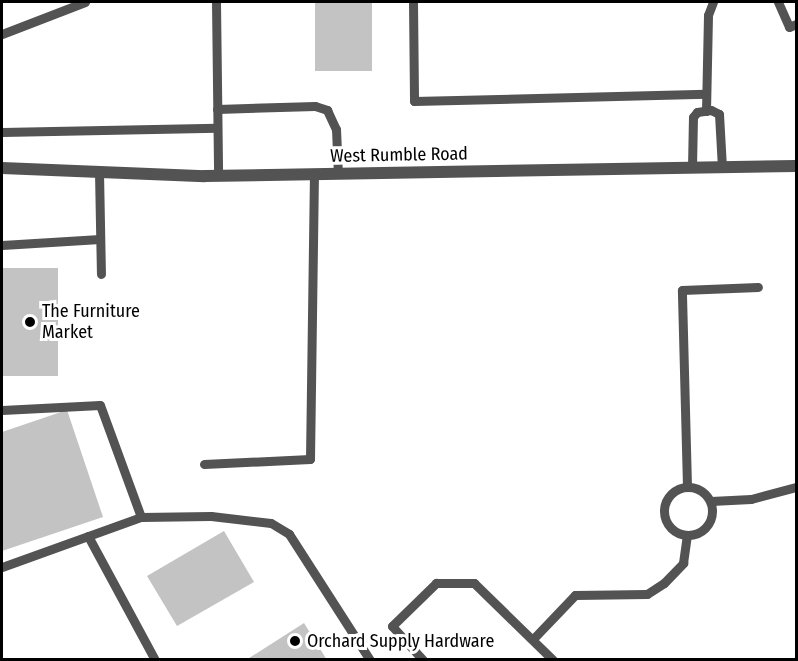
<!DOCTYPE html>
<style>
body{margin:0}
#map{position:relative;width:798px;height:661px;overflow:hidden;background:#fff;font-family:"Fira Sans Condensed",sans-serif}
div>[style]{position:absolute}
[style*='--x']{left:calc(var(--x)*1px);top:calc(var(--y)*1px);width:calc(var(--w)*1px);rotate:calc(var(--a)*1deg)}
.building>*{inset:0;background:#c3c3c3}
.service>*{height:9px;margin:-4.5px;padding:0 4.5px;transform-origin:4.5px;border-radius:4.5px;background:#535353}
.service>.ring{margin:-4.5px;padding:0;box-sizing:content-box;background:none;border:9px solid #535353;border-radius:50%}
.tertiary>*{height:12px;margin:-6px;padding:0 6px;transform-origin:6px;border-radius:6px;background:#535353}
.dots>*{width:16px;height:16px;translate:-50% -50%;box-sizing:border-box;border:3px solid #fff;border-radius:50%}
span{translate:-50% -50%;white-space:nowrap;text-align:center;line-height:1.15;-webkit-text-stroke:6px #fff;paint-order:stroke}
.street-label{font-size:18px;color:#000}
.poi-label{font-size:18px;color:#000}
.left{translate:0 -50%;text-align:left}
.frame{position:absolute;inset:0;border:3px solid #000;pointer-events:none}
</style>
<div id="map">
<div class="building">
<div style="clip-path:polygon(315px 2px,372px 2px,372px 71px,315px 71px)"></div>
<div style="clip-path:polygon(2px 268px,58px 268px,58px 376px,2px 376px)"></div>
<div style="clip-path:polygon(67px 410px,103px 517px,2px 551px,2px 432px)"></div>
<div style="clip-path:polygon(224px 531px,254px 582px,177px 626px,147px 576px)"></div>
<div style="clip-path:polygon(304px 623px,327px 660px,246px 660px)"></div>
</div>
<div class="service">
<div style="--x:216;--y:2;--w:174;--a:89.3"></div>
<div style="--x:413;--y:2;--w:99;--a:89.4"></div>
<div style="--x:414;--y:101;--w:292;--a:-1.4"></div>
<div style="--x:778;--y:2;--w:27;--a:66"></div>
<div style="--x:789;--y:27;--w:8;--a:-23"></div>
<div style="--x:2;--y:34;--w:89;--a:-21.1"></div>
<div style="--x:217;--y:109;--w:98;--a:-1.8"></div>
<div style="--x:315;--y:106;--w:13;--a:18"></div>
<div style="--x:327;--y:110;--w:21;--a:65"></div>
<div style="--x:336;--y:129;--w:45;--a:87.5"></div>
<div style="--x:706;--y:111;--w:96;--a:-88.8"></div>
<div style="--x:708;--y:15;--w:14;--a:-69"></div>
<div style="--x:2;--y:132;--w:215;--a:-1.1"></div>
<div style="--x:692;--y:168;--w:51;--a:-88.9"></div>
<div style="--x:693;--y:117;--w:6;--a:-51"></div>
<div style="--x:697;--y:112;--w:14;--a:-8"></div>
<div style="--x:711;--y:110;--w:9;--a:27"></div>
<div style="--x:719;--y:114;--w:53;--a:86.8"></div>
<div style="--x:99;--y:172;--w:102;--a:88.9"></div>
<div style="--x:2;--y:245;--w:98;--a:-3.5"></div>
<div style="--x:2;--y:410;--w:98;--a:-2.9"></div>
<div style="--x:100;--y:405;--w:119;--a:69.9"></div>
<div style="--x:204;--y:464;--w:106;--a:-2.7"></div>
<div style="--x:310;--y:459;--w:285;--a:-89.2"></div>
<div style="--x:687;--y:486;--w:196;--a:-91.5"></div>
<div style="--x:682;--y:290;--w:76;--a:-2.3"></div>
<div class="ring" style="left:664px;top:487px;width:39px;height:39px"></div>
<div style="--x:711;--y:501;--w:40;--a:-2.9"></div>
<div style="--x:751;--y:499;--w:47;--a:-14.9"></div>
<div style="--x:88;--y:536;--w:141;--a:61.6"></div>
<div style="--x:2;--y:567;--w:148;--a:-19.8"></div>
<div style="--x:141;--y:517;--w:70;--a:-0.8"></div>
<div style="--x:211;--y:516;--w:60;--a:6.7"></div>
<div style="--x:271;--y:523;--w:21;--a:31"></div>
<div style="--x:289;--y:534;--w:150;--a:57.3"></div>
<div style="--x:533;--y:639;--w:61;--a:-46.3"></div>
<div style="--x:575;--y:595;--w:72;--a:-0.8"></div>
<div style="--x:647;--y:594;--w:20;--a:-33"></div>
<div style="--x:664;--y:583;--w:28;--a:-46"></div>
<div style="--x:683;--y:563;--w:28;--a:-82"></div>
<div style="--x:423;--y:660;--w:46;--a:-132.4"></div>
<div style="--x:392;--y:626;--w:62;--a:-44.3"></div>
<div style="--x:436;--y:583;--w:38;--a:0"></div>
<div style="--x:474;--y:583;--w:110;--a:44.3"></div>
</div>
<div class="tertiary">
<div style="--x:2;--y:168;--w:203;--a:2.3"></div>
<div style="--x:205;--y:176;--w:591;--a:-0.97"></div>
</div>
<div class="dots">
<div style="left:30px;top:322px;background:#000"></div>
<div style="left:295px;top:641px;background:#000"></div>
</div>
<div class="street-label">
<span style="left:399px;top:155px;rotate:-1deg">West Rumble Road</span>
</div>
<div class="poi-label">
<span class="left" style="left:42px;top:322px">The Furniture<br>Market</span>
<span class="left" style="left:307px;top:641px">Orchard Supply Hardware</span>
</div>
<div class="frame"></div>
</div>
